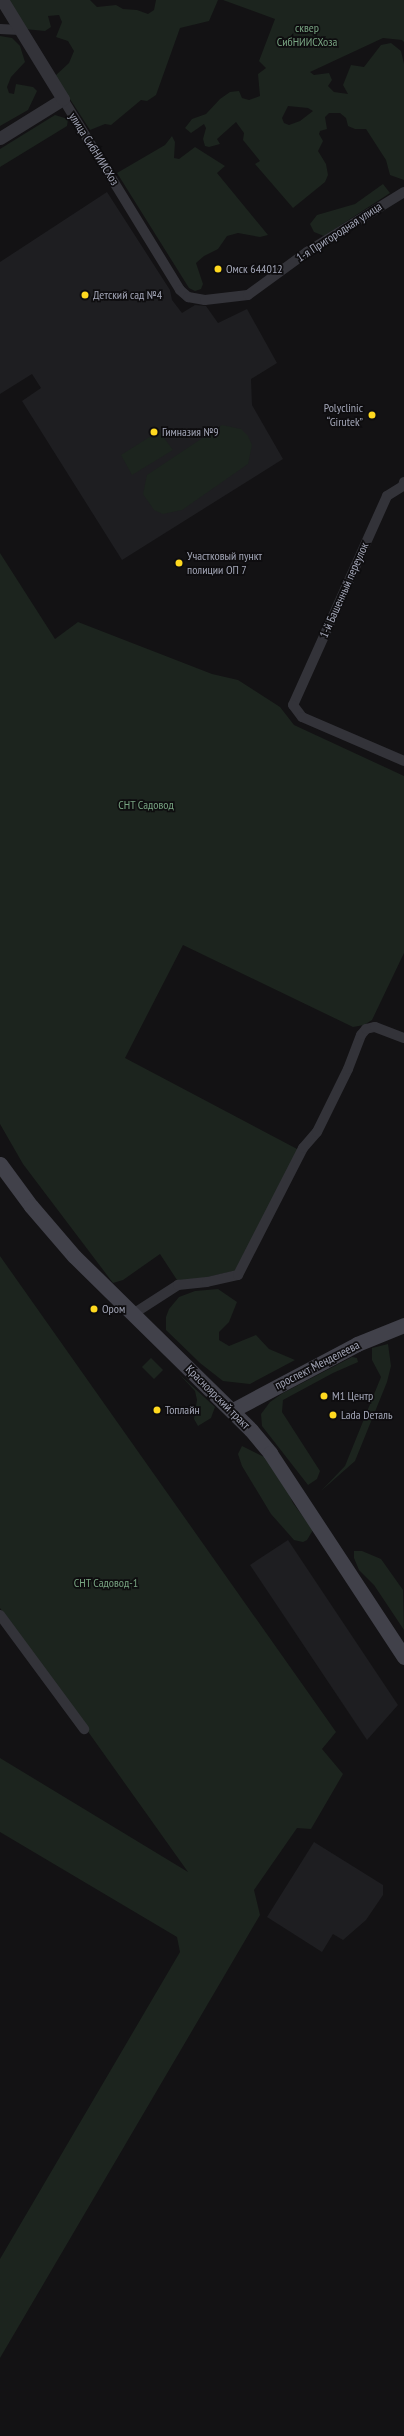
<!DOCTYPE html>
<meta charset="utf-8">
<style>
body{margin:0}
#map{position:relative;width:404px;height:2436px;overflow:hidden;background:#131214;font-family:"PT Sans Narrow",sans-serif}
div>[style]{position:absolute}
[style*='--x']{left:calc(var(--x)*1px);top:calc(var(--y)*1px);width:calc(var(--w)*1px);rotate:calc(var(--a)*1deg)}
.built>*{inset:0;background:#1e1e21}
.green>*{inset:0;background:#1c241e}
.minor>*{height:10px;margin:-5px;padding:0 5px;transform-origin:5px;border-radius:5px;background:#333339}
.tertiary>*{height:13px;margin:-6.5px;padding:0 6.5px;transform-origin:6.5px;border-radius:6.5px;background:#333339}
.secondary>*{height:15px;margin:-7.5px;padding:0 7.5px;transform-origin:7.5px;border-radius:7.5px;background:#41414a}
.dots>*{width:11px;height:11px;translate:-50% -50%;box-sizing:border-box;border:2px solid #0e0d0f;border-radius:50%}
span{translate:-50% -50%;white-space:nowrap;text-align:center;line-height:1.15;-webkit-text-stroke:3.5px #0e0d0f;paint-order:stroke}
.park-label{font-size:12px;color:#77a381}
.street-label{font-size:12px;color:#a2a5b6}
.poi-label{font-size:12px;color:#a2a5b6}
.left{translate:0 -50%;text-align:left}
.right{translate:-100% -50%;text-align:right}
</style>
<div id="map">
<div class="built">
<div style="clip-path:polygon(107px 192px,170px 290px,172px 300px,182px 313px,195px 305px,206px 306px,218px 323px,247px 309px,277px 363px,251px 379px,252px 405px,283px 459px,122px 560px,22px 401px,41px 388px,32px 374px,0 394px,0 262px)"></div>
<div style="clip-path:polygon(288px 1540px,398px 1705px,367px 1740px,250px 1565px)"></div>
<div style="clip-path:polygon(314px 1842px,383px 1885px,383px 1895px,366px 1920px,343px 1940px,333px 1934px,322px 1952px,267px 1917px)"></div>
</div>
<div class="green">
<div style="clip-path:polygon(8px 0,90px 0,97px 7px,116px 5px,123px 9px,137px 10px,148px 14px,154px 10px,156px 0,218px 0,209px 21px,180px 28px,156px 95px,147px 101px,141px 100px,111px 125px,105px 124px,90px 130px,55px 76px,69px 63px,74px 51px,68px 41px,56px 37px,62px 22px,59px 15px,48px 16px,51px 27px,45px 31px,25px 29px)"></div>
<div style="clip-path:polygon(evenodd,223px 0,404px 0,404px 42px,402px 40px,383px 38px,310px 72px,314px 75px,329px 73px,332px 80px,328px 86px,334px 92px,348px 94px,343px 85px,351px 65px,364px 67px,381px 45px,391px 43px,401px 51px,404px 64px,404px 180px,390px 175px,386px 160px,366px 129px,355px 129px,348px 126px,346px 118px,340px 113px,329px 113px,325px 117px,327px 129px,320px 131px,319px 134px,323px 141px,318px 151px,326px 164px,328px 175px,325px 182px,293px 208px,255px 164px,260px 161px,243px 140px,244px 133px,236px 122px,217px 139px,220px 144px,209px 147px,205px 146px,203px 139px,206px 128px,204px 124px,191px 133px,185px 128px,192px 119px,206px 114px,220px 99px,230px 92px,239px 91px,242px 98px,249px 100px,260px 96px,258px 74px,266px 68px,259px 61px,275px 19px,223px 0,288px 106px,308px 108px,313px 111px,300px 121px,289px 125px,284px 123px,282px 118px,288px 106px)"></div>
<div style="clip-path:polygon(0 36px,12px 38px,20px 46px,25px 62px,11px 77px,7px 87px,9px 93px,14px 94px,16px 84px,33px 87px,37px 91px,28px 110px,0 126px)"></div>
<div style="clip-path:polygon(55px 115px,68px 119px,67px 126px,0 167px,0 149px)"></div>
<div style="clip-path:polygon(172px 136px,175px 142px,174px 158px,179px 159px,195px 147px,225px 166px,217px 173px,268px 235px,260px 237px,238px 233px,227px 236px,218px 249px,204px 256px,196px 263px,203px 284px,201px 289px,195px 291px,189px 288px,117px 173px,165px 145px)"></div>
<div style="clip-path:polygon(383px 184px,390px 193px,324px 236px,314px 232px,310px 224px,317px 215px,355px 204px)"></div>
<div style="clip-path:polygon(222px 425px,241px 429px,248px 436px,252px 445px,248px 464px,182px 510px,163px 514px,154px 510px,143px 494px,147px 475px)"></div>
<div style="clip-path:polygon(159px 431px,173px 450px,132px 475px,121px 455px)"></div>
<div style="clip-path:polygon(0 553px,55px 639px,78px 622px,212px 674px,238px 680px,280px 707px,294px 725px,404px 776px,404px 953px,372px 1020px,364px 1025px,353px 1027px,183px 945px,125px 1058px,299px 1150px,238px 1270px,186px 1282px,177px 1280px,160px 1254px,123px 1280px,113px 1283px,23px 1164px,0 1124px)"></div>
<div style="clip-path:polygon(0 1256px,336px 1732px,322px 1749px,343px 1774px,311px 1829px,297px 1828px,254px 1890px,260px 1915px,0 2358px,0 2259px,180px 1952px,177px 1937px,0 1832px,0 1758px,188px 1872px,0 1608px)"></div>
<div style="clip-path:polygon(218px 1289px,237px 1302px,229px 1322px,219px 1332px,219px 1340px,229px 1346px,256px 1335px,269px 1349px,295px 1360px,250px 1384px,223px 1381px,200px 1363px,166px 1330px,166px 1317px,169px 1309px,179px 1297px,195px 1291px)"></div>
<div style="clip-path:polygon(388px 1344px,391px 1366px,387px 1382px,355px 1461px,321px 1491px,345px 1466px,381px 1377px,372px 1360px,372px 1348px)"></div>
<div style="clip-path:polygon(352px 1357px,357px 1358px,358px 1362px,333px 1373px,283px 1400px,282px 1412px,320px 1471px,317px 1479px,308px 1485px,262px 1426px,261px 1414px,270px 1402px,283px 1393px)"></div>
<div style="clip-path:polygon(151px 1358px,163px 1370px,154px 1379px,142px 1367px)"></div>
<div style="clip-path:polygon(179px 1374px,215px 1407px,211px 1418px,198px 1426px,194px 1419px,197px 1400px,195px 1391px)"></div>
<div style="clip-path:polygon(242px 1446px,268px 1459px,282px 1479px,293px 1503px,313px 1530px,307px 1540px,303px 1542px,294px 1540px,271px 1514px,242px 1466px,238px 1454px)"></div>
<div style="clip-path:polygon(354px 1551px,362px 1551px,381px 1559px,403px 1590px,404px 1630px,374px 1585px,359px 1570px,354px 1558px)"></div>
</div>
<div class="minor">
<div style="--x:0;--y:29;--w:20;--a:3"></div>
<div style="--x:63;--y:99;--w:224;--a:58.5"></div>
<div style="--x:180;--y:290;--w:11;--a:41"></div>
<div style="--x:188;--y:297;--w:17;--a:10"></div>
<div style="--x:205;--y:300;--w:43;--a:-6.6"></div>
<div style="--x:248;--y:295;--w:73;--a:-36.1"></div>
<div style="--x:307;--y:252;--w:114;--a:-31.7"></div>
<div style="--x:404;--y:482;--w:4;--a:104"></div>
<div style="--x:403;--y:486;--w:19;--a:148"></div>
<div style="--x:387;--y:496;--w:229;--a:114.2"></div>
<div style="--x:293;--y:705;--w:15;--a:53"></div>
<div style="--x:302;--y:717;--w:111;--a:23.3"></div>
<div style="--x:133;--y:1314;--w:54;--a:-32.8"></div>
<div style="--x:178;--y:1285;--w:29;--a:-6"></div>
<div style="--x:207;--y:1282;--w:32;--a:-13"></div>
<div style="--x:238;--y:1275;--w:143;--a:-62.9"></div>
<div style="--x:303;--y:1148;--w:21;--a:-49"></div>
<div style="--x:317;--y:1132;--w:70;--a:-63.8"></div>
<div style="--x:348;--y:1069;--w:36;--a:-69"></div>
<div style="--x:361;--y:1035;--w:8;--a:-50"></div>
<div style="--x:366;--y:1029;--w:9;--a:-13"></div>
<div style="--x:375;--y:1027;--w:31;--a:21"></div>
<div style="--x:0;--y:1615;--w:142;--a:53.6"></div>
</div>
<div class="tertiary">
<div style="--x:0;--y:138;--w:74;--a:-31.8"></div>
<div style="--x:63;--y:99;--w:116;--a:-121.6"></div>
</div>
<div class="secondary">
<div style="--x:0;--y:1164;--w:52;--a:53.6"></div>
<div style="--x:31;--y:1206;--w:66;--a:49.3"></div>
<div style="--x:74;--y:1256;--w:248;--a:44.5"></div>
<div style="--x:251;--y:1430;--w:30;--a:50"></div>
<div style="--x:270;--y:1453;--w:244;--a:56.7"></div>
<div style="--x:233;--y:1410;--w:140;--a:-28"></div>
<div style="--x:357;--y:1344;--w:51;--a:-22"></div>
</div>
<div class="dots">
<div style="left:218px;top:269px;background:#ffd91f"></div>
<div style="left:85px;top:295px;background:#ffd91f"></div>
<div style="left:372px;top:415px;background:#ffd91f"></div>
<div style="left:154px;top:432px;background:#ffd91f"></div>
<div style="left:179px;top:563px;background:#ffd91f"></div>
<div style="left:94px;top:1309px;background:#ffd91f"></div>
<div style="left:324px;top:1396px;background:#ffd91f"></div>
<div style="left:157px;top:1410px;background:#ffd91f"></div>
<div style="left:333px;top:1415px;background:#ffd91f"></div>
</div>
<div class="park-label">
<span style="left:307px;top:35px">сквер<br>СибНИИСХоза</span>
<span style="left:146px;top:805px">СНТ Садовод</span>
<span style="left:106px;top:1583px">СНТ Садовод-1</span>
</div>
<div class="street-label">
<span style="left:94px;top:149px;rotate:58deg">улица СибНИИСХоз</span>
<span style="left:339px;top:232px;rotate:-33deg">1-я Пригородная улица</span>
<span style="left:344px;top:590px;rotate:-66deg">1-й Башенный переулок</span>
<span style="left:317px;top:1365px;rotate:-27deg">проспект Менделеева</span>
<span style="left:218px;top:1397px;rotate:45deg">Красноярский тракт</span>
</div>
<div class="poi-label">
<span class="left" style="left:226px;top:269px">Омск 644012</span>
<span class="left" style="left:93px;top:295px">Детский сад №4</span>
<span class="right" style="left:363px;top:415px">Polyclinic<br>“Girutek”</span>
<span class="left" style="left:162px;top:432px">Гимназия №9</span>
<span class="left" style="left:187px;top:563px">Участковый пункт<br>полиции ОП 7</span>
<span class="left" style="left:102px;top:1309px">Ором</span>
<span class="left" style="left:332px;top:1396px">М1 Центр</span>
<span class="left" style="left:165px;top:1410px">Топлайн</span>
<span class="left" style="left:341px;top:1415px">Lada Dеталь</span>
</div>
</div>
